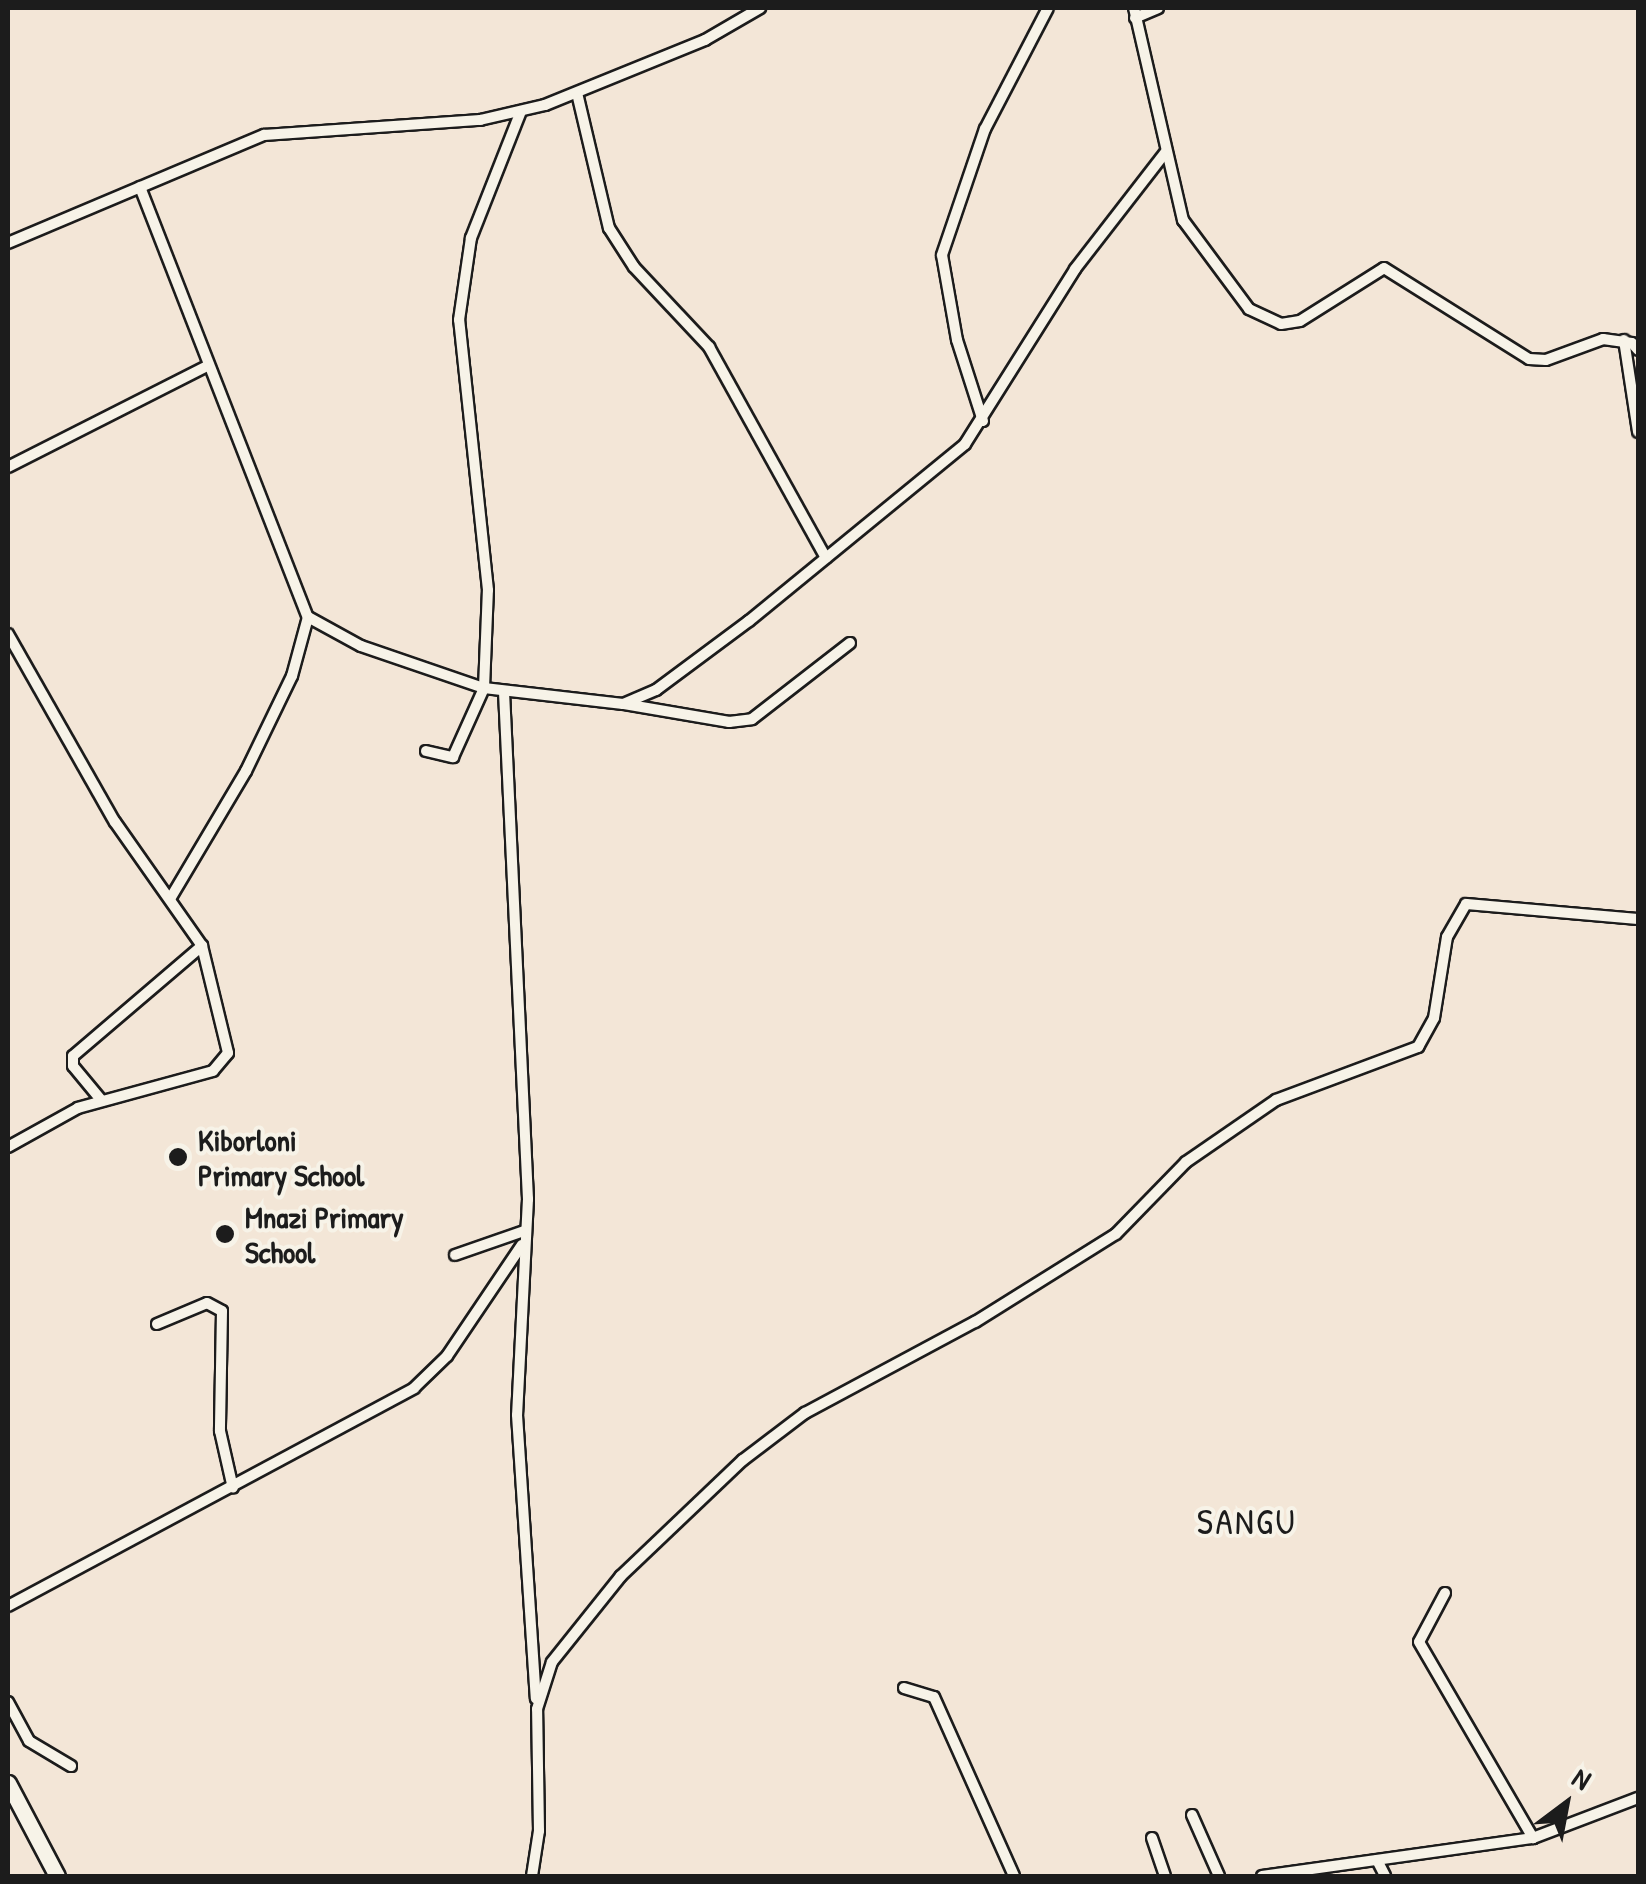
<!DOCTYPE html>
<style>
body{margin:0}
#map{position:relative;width:1646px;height:1884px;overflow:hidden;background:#f3e6d7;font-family:"Patrick Hand",sans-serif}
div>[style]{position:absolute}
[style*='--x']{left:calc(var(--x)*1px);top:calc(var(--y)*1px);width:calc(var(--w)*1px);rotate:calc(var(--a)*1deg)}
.roads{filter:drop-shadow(2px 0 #1c1c1c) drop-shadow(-2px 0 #1c1c1c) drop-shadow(0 2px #1c1c1c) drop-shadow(0 -2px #1c1c1c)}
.minor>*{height:10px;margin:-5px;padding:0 5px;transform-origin:5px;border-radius:5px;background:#f7f3e8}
.highway>*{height:15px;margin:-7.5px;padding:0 7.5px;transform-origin:7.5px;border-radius:7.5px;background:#f7f3e8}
.dots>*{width:28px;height:28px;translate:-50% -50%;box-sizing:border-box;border:5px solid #f7f3e8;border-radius:50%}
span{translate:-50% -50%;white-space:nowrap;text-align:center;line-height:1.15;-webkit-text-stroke:8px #f7f3e8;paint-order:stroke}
.poi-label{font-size:30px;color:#1c1c1c;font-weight:700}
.left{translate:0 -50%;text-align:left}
.quarter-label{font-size:35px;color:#1c1c1c;letter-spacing:2.5px}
.frame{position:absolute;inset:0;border:10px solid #1c1c1c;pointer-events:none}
.north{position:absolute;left:1516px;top:1754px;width:100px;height:100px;-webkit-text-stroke:8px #f7f3e8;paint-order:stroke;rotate:32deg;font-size:28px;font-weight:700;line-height:40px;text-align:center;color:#1c1c1c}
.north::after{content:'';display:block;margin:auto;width:35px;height:45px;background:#1c1c1c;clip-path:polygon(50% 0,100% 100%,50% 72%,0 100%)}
</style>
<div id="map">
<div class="roads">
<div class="minor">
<div style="--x:1134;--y:8;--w:218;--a:77"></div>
<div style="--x:1183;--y:220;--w:111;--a:53.4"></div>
<div style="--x:1249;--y:309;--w:35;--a:25"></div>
<div style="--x:1281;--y:324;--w:19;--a:-9"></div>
<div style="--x:1300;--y:321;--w:99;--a:-32.2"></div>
<div style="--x:1384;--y:268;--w:171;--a:32.1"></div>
<div style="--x:1529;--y:359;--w:17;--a:3"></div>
<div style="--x:1546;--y:360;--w:61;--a:-20.2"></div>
<div style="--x:1603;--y:339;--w:29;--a:8"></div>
<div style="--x:1632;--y:343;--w:9;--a:49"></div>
<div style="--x:1135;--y:18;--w:25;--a:-23"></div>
<div style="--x:577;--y:93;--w:139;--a:76.7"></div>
<div style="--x:609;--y:228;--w:46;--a:57.3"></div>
<div style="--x:634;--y:267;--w:110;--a:46.8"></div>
<div style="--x:709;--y:347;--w:241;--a:61"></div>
<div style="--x:140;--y:187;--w:462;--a:68.7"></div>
<div style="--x:308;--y:617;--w:60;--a:28.7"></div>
<div style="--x:361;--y:646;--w:130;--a:18.9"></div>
<div style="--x:484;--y:688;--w:140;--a:6.6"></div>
<div style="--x:623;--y:704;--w:36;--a:-23"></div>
<div style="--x:656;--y:690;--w:116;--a:-36.6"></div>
<div style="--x:749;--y:621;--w:279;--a:-39.3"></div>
<div style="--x:965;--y:444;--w:207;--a:-57.8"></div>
<div style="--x:1075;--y:269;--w:147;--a:-52.2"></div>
<div style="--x:8;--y:243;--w:278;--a:-22.9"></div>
<div style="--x:264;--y:135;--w:217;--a:-4"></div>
<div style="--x:480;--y:120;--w:67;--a:-13"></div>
<div style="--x:545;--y:105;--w:173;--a:-22.1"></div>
<div style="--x:705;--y:40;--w:64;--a:-30.2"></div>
<div style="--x:1624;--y:340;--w:93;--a:81.3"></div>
<div style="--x:983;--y:421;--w:85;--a:-107.8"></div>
<div style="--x:957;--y:340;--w:86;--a:-100"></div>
<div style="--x:942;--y:255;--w:133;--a:-71.2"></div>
<div style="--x:985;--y:129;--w:136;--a:-62.5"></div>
<div style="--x:8;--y:467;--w:223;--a:-26.9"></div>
<div style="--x:8;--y:634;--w:216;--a:60.4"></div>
<div style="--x:115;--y:822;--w:151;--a:54.9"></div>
<div style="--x:202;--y:946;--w:110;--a:76.3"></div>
<div style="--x:228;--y:1053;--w:23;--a:130"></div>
<div style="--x:213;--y:1071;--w:140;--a:164.7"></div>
<div style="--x:78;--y:1108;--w:80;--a:150.9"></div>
<div style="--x:504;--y:692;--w:508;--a:87.29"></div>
<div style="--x:528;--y:1199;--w:216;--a:92.9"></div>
<div style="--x:517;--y:1415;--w:284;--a:86.2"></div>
<div style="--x:624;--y:704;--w:107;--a:9.7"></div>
<div style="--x:729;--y:722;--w:23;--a:-7"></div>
<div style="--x:752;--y:719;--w:124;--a:-37.8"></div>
<div style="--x:426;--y:751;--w:28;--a:13"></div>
<div style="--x:453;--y:757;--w:76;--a:-65.8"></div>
<div style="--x:484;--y:688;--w:98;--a:-87.7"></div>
<div style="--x:488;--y:590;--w:272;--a:-96.1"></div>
<div style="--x:459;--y:320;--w:83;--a:-81.7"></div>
<div style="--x:471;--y:238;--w:136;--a:-68.5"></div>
<div style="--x:170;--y:899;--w:149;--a:-59.3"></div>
<div style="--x:246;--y:771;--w:106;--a:-64.2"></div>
<div style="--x:292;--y:676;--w:61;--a:-74.8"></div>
<div style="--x:102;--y:1101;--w:45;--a:-129.6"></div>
<div style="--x:73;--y:1066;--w:10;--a:-90"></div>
<div style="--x:73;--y:1056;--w:170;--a:-40.5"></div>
<div style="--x:455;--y:1255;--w:73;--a:-19.2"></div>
<div style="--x:157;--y:1324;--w:54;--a:-22.8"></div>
<div style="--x:207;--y:1303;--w:17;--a:28"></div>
<div style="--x:222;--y:1311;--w:120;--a:91"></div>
<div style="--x:220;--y:1431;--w:58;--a:77.2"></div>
<div style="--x:1445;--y:1593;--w:55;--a:118"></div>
<div style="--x:1419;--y:1642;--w:227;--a:59.8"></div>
<div style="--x:8;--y:1606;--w:461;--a:-28.2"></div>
<div style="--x:414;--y:1388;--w:46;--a:-44.1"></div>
<div style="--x:447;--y:1356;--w:134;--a:-56"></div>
<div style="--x:904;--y:1688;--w:31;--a:17"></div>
<div style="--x:934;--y:1697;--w:196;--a:65.9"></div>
<div style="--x:8;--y:1702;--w:44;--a:61.7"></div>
<div style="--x:29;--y:1741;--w:49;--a:30.8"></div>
<div style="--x:1192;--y:1815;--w:67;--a:66.1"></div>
<div style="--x:1152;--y:1838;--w:40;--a:71.1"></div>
<div style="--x:1377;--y:1860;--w:18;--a:63"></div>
<div style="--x:532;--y:1876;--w:46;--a:-81.2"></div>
<div style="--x:539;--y:1831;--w:122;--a:-90.9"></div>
<div style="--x:537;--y:1709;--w:49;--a:-72.3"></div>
<div style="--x:552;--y:1662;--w:110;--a:-51.3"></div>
<div style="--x:621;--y:1576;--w:168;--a:-43.6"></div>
<div style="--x:743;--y:1460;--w:78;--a:-37.2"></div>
<div style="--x:805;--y:1413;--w:193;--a:-28.2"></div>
<div style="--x:975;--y:1322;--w:166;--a:-32"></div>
<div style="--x:1116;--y:1234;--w:100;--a:-45.8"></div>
<div style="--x:1186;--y:1162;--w:109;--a:-34.6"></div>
<div style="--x:1276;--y:1100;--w:152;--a:-20.5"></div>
<div style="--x:1418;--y:1047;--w:33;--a:-61"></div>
<div style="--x:1434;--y:1018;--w:82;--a:-80.9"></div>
<div style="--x:1447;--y:937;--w:38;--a:-60"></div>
<div style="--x:1466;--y:904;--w:173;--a:5"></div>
<div style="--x:1262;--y:1876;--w:274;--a:-8"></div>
<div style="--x:1533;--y:1838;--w:112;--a:-20.9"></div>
</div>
<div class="highway">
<div style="--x:8;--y:1783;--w:105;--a:62.2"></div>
</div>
</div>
<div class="dots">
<div style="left:178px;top:1157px;background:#1c1c1c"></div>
<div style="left:225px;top:1234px;background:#1c1c1c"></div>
</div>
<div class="poi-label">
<span class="left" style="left:198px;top:1157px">Kiborloni<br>Primary School</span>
<span class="left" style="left:245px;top:1234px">Mnazi Primary<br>School</span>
</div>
<div class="quarter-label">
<span style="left:1247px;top:1522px">SANGU</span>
</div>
<div class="frame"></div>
<div class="north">N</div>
</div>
